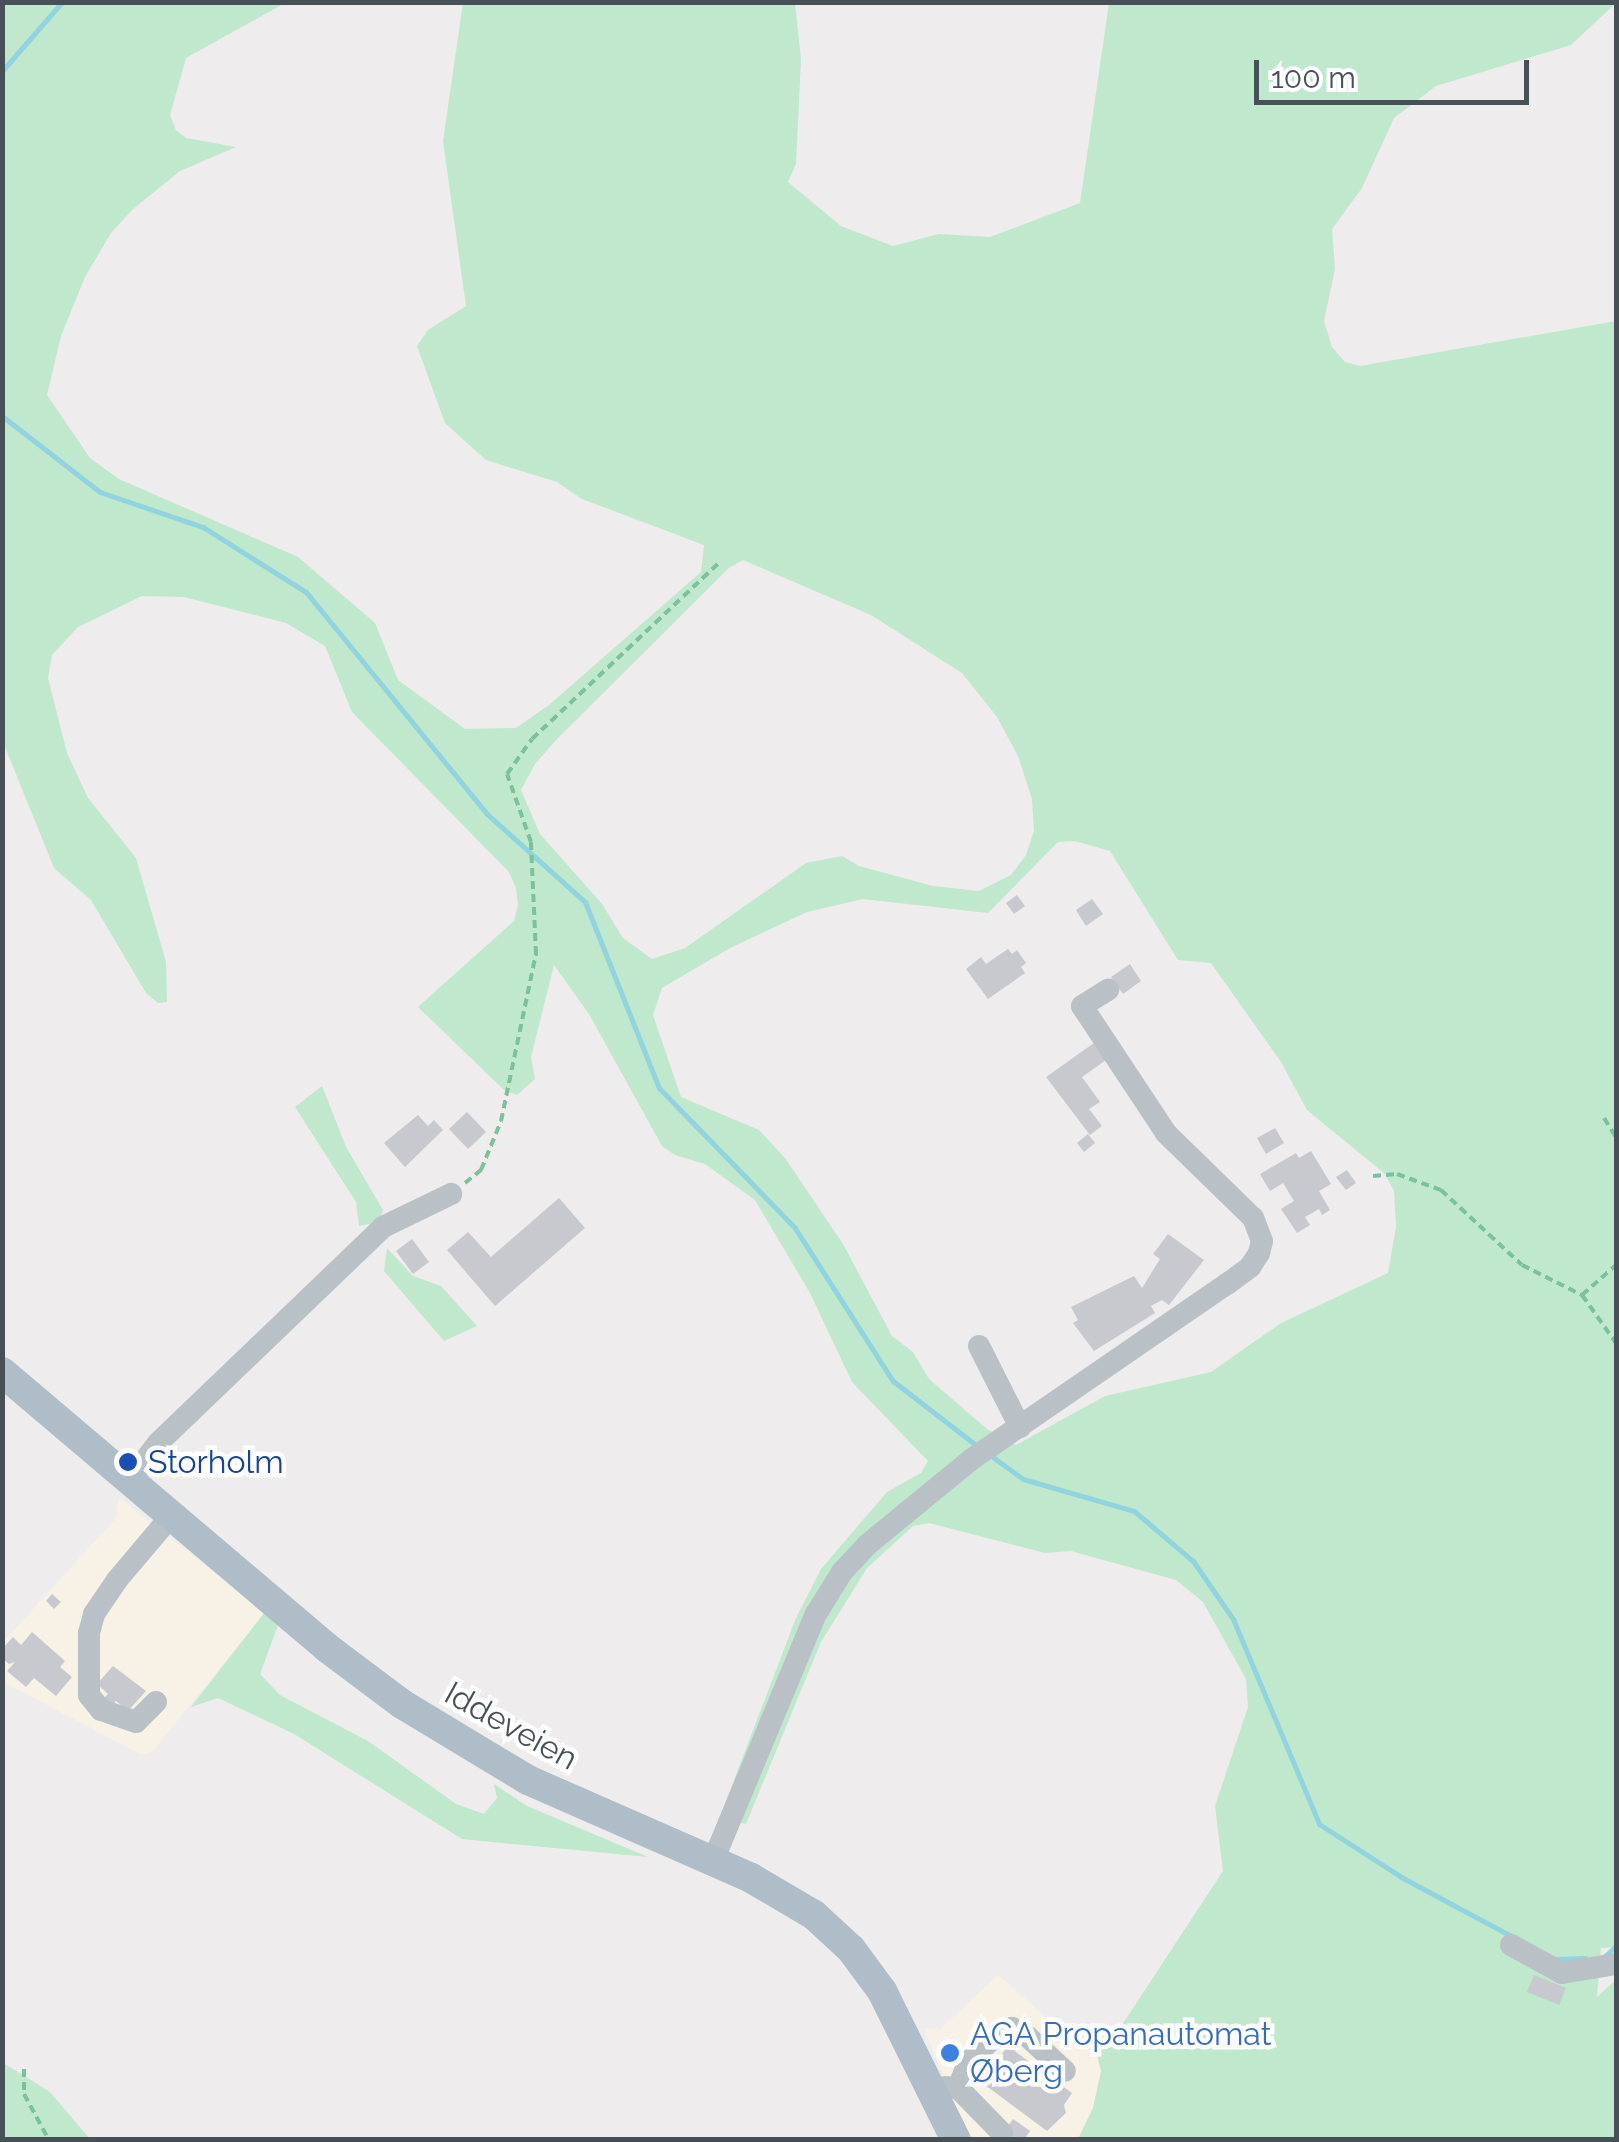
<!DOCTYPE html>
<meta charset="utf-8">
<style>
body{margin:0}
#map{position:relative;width:1619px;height:2142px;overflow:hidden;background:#eeecec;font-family:Raleway,sans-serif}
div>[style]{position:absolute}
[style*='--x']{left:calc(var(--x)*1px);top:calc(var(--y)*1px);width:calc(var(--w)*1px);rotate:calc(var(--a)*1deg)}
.commercial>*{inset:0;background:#f8f2e6}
.green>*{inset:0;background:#bfe8cd}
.stream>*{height:5px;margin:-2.5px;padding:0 2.5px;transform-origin:2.5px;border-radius:2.5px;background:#91d3df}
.building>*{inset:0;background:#c7c9ce}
.path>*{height:4px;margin-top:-2px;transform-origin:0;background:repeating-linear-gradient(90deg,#7bc19b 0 8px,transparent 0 13px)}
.minor>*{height:22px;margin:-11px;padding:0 11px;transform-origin:11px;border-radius:11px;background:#b9c1c7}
.major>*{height:30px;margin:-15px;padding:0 15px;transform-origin:15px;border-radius:15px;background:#afbdc8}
.dots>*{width:28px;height:28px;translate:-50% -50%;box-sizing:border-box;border:5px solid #fff;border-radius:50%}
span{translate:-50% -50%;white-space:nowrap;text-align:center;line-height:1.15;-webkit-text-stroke:9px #fff;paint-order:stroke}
.transit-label{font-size:32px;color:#164399}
.left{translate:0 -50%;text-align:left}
.street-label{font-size:32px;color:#475057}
.shop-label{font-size:32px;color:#366cbe}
.frame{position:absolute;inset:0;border:5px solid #475057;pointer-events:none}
.scale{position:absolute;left:1254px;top:60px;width:275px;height:45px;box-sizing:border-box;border:5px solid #475057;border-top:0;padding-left:12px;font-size:30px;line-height:35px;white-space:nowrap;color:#475057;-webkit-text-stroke:8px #fff;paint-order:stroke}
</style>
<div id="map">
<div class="commercial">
<div style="clip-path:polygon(119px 1498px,265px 1612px,152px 1752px,141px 1754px,3px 1682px,3px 1642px,116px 1518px)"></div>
<div style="clip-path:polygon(998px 1975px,1083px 2049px,1096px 2051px,1101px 2071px,1093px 2108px,1078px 2139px,972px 2139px,956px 2109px,924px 2028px,940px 2029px)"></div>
</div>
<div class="green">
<div style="clip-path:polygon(evenodd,2px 3px,285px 3px,186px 58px,170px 115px,176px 130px,186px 138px,236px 147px,180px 171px,132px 210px,111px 233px,85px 277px,61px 336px,47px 395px,90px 458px,119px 479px,298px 557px,375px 623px,398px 680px,465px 729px,516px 728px,549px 705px,701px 572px,704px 545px,582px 499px,557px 482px,486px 460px,445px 423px,417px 346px,428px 330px,466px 306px,443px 141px,463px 3px,795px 3px,801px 59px,796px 164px,788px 182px,841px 226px,893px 246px,939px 234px,990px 237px,1080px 203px,1109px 3px,1616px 3px,1571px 45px,1436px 86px,1394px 118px,1362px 188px,1332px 229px,1335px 269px,1324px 321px,1332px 347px,1345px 362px,1360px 366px,1616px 321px,1616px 1947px,1601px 1948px,1597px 1997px,1616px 1980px,1616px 2139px,1078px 2139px,1093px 2108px,1101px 2071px,1096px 2051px,1110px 2043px,1122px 2025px,1223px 1871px,1215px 1806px,1248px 1707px,1246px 1679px,1203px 1602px,1176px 1580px,1071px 1551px,1045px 1553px,929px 1523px,913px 1526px,867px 1568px,821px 1642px,746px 1824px,719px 1819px,796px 1618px,821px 1569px,887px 1492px,921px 1473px,928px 1461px,852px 1382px,810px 1293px,755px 1200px,705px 1164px,675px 1155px,662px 1146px,589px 1014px,554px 965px,531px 1057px,535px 1079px,517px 1095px,504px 1090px,418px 1007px,514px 921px,518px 905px,516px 888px,509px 872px,352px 712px,325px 646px,286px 623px,184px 597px,142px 596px,78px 627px,52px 655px,48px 678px,67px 753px,88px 798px,136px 858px,166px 962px,167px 1002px,158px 1003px,146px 993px,91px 900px,54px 868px,3px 742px,2px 3px,743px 560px,871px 615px,962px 673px,997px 717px,1018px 756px,1032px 799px,1034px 831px,1026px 855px,1011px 875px,979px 891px,933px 886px,859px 866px,842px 856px,806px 863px,685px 948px,652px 959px,623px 938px,602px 904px,540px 834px,521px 790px,535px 764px,557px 739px,729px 568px,743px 560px,2px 3px,1075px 841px,1110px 851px,1178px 960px,1211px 963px,1281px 1062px,1307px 1110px,1385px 1174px,1394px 1191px,1396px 1227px,1388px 1273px,1281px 1323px,1211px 1372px,1105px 1396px,1016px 1445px,987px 1429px,929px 1379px,913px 1352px,892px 1336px,843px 1244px,785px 1158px,759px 1130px,681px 1097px,653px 1015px,662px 988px,730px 948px,807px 912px,863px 899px,988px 913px,1058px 842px,1075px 841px)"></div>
<div style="clip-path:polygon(322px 1086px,346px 1147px,383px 1210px,379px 1222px,359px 1226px,356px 1202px,295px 1107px)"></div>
<div style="clip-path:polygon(387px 1248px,413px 1276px,441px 1286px,477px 1326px,444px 1341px,384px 1271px)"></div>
<div style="clip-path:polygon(265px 1612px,278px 1625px,260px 1674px,280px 1695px,368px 1741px,456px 1804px,484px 1814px,497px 1798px,494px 1784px,527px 1806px,648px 1857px,462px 1839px,294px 1734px,218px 1698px,191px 1707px)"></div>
<div style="clip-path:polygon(2px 2062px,50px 2092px,90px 2139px,3px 2139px)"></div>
</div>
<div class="stream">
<div style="--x:2;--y:71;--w:91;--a:-49"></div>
<div style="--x:2;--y:416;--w:124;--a:37.8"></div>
<div style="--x:100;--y:492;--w:109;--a:18.8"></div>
<div style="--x:203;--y:527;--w:122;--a:32.3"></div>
<div style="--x:306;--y:592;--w:286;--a:50.8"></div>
<div style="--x:487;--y:814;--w:132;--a:41.9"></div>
<div style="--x:585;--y:902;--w:200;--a:68.3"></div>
<div style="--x:659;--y:1088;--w:195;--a:45.8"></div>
<div style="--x:795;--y:1228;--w:182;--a:57.4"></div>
<div style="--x:893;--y:1381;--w:106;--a:37.7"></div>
<div style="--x:990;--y:1455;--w:41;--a:36"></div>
<div style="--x:1023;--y:1479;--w:116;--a:16.1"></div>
<div style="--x:1134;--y:1511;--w:77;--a:40.3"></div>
<div style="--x:1193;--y:1561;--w:70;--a:55.4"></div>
<div style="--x:1233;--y:1619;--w:222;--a:67.2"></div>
<div style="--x:1319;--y:1824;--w:100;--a:32.7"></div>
<div style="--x:1403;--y:1878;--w:123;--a:28.2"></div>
<div style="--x:1604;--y:1957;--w:16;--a:-43"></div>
<div style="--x:1556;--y:1959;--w:29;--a:-2"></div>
</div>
<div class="building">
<div style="clip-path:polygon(1017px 895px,1025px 906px,1014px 914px,1006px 903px)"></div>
<div style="clip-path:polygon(1092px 899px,1103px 914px,1086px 926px,1076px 910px)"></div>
<div style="clip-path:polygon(1008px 949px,1012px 954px,1017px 950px,1026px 963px,1021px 967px,1025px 973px,988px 999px,966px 969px,981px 957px,986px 964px)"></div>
<div style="clip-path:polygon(1130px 964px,1141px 981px,1123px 994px,1111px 977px)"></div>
<div style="clip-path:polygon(1094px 1043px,1106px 1060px,1082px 1077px,1100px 1102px,1089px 1109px,1102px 1126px,1090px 1135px,1046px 1077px)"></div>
<div style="clip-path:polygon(467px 1112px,486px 1132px,468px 1149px,449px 1129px)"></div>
<div style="clip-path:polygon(418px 1115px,428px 1126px,434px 1120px,443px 1130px,405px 1167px,384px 1143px)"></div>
<div style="clip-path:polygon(1275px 1128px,1284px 1143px,1266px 1154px,1257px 1138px)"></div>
<div style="clip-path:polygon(1088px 1134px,1095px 1143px,1084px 1152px,1077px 1143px)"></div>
<div style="clip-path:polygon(1311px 1151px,1331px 1184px,1319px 1191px,1330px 1210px,1322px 1215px,1319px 1209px,1305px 1217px,1310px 1225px,1297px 1233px,1281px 1209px,1294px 1201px,1283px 1183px,1270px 1191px,1260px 1174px,1296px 1153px,1299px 1158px)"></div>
<div style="clip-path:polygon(1347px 1170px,1356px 1183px,1346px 1190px,1336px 1177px)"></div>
<div style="clip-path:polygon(559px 1198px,585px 1228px,495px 1306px,447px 1250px,468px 1232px,491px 1257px)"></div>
<div style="clip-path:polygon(1168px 1234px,1204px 1260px,1169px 1305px,1162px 1300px,1151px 1306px,1155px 1313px,1094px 1351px,1073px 1323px,1078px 1320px,1071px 1307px,1134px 1276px,1142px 1288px,1160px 1259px,1153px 1254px)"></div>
<div style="clip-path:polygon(412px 1239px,429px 1262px,413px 1274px,396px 1251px)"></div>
<div style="clip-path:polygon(52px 1594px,61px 1602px,54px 1609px,46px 1601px)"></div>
<div style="clip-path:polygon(32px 1632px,65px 1661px,60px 1667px,72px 1677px,56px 1696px,34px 1678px,26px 1687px,7px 1671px,15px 1662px,9px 1664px,2px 1658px,2px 1649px,13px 1637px,21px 1645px)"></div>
<div style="clip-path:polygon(113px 1666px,146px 1691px,128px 1711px,116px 1701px,111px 1707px,102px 1700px,108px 1694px,97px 1684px)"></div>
<div style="clip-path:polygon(1534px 1975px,1566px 1988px,1559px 2005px,1527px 1992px)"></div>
<div style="clip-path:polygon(1008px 2046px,1072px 2093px,1064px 2105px,1066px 2113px,1047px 2131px,981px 2082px)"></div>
<div style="clip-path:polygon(1013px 2119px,1030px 2131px,1024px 2140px,998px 2140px)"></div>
</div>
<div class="path">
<div style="--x:1604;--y:1118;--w:22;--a:58"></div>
<div style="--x:1373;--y:1176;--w:24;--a:-5"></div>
<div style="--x:1397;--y:1174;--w:47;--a:20"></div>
<div style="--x:1441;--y:1190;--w:110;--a:42.8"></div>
<div style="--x:1522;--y:1265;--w:67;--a:26.6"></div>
<div style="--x:1582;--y:1295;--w:45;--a:-41.4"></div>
<div style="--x:465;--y:1183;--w:21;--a:-39"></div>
<div style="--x:481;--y:1170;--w:53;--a:-67.8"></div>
<div style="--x:501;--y:1121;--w:171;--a:-78.2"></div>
<div style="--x:536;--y:954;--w:112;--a:-92.6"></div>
<div style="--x:531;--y:842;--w:72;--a:-109.4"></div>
<div style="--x:507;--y:774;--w:43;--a:-54.5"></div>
<div style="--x:532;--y:739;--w:258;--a:-43.3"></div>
<div style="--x:1582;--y:1295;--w:59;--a:54.7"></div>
<div style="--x:24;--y:2069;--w:25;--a:90"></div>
<div style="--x:24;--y:2094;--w:52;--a:61.5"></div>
</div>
<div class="minor">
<div style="--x:979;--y:1346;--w:91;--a:63.2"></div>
<div style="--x:130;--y:1480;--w:46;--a:-52.9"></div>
<div style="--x:158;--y:1443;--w:312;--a:-43.8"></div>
<div style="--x:383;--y:1227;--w:76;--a:-25.9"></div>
<div style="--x:156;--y:1702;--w:28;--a:135"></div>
<div style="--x:136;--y:1722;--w:37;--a:-161"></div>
<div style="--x:101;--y:1710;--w:19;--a:-129"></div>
<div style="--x:89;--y:1695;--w:62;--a:-90"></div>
<div style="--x:89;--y:1633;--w:20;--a:-75"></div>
<div style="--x:94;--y:1614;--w:41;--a:-55.9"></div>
<div style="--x:117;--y:1580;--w:84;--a:-49.8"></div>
<div style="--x:713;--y:1861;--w:268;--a:-67.4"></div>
<div style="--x:816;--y:1614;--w:49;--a:-58.2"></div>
<div style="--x:842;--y:1572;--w:37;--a:-47"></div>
<div style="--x:867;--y:1545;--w:136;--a:-39.3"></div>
<div style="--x:972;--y:1459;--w:309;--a:-34.5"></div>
<div style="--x:1227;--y:1284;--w:29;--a:-36"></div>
<div style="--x:1250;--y:1267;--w:17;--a:-57"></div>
<div style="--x:1259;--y:1253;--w:12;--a:-76"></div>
<div style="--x:1262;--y:1241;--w:25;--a:-111"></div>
<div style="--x:1253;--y:1218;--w:122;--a:-135.7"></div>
<div style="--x:1166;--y:1133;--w:152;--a:-123.5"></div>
<div style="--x:1082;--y:1006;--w:31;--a:-32"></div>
<div style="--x:1511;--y:1945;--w:58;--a:28.8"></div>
<div style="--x:1562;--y:1973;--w:55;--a:-9.5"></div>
<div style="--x:945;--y:2087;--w:13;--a:4"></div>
<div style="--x:958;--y:2088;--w:63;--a:45.6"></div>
<div style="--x:958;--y:2088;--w:29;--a:-68"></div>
<div style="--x:969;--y:2061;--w:45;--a:-43.2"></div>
<div style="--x:1002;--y:2030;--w:10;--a:-11"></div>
<div style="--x:1012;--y:2028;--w:18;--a:29"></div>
<div style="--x:1028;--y:2037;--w:50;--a:42.6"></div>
</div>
<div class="major">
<div style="--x:2;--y:1372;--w:425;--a:40.3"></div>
<div style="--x:326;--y:1647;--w:95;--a:36.9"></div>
<div style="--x:402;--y:1704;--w:147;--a:31.1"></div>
<div style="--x:528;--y:1780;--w:244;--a:23.7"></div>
<div style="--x:751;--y:1878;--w:73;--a:30.4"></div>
<div style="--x:814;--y:1915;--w:50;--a:42.6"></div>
<div style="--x:851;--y:1949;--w:52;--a:53.6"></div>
<div style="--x:882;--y:1991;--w:166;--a:63.6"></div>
</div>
<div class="dots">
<div style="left:128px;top:1462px;background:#1a4fb4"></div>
<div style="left:950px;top:2053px;background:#3f7fe0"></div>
</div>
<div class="transit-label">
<span class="left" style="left:148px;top:1462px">Storholm</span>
</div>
<div class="street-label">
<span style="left:511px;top:1726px;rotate:29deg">Iddeveien</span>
</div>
<div class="shop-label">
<span class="left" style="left:970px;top:2053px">AGA Propanautomat<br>Øberg</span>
</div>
<div class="frame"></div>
<div class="scale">100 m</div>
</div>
